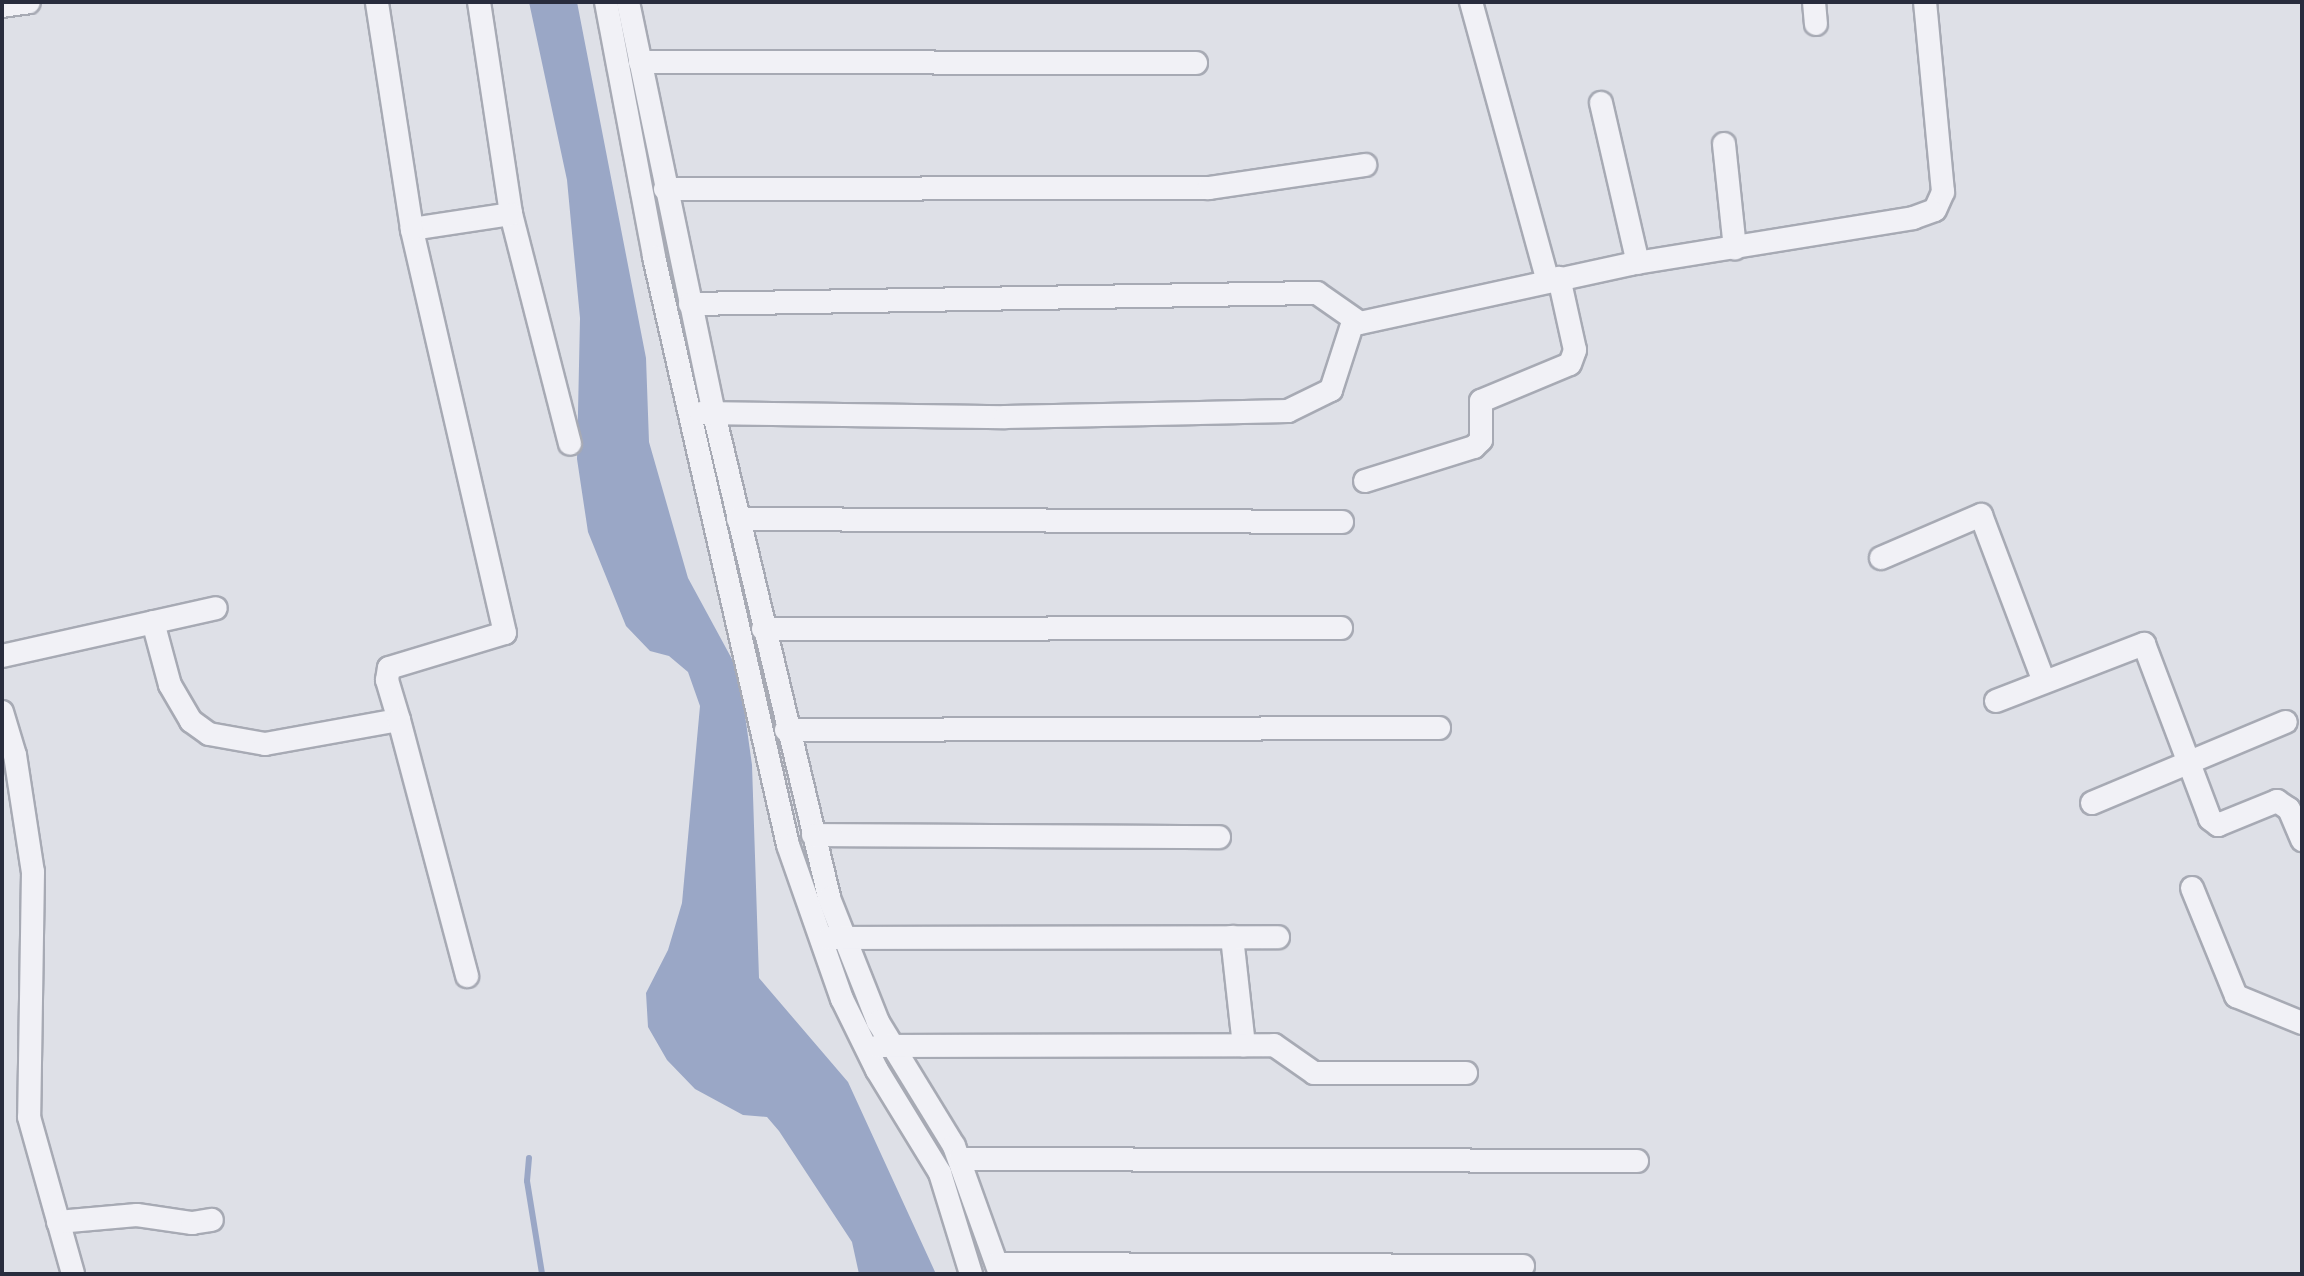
<!DOCTYPE html>
<style>
body{margin:0}
#map{position:relative;width:2304px;height:1276px;overflow:hidden;background:#dee0e7;font-family:"PT Sans",sans-serif}
div>[style]{position:absolute}
[style*='--x']{left:calc(var(--x)*1px);top:calc(var(--y)*1px);width:calc(var(--w)*1px);rotate:calc(var(--a)*1deg)}
.water>*{inset:0;background:#9aa7c6}
.stream>*{height:6px;margin:-3px;padding:0 3px;transform-origin:3px;border-radius:3px;background:#9aa7c6}
.roads{filter:drop-shadow(2px 0 #a7aab4) drop-shadow(-2px 0 #a7aab4) drop-shadow(0 2px #a7aab4) drop-shadow(0 -2px #a7aab4)}
.minor>*{height:22px;margin:-11px;padding:0 11px;transform-origin:11px;border-radius:11px;background:#f1f1f6}
span{translate:-50% -50%;white-space:nowrap;text-align:center;line-height:1.15;-webkit-text-stroke:7px #edeff5;paint-order:stroke}
.frame{position:absolute;inset:0;border:4px solid #282c3d;pointer-events:none}
</style>
<div id="map">
<div class="water">
<div style="clip-path:polygon(529px 2px,577px 2px,646px 358px,649px 442px,688px 578px,739px 672px,752px 765px,759px 978px,848px 1082px,936px 1274px,859px 1274px,852px 1242px,779px 1131px,767px 1117px,743px 1115px,695px 1089px,667px 1060px,648px 1027px,646px 993px,668px 950px,682px 903px,700px 706px,688px 672px,669px 656px,650px 651px,626px 626px,588px 532px,577px 459px,580px 318px,567px 180px)"></div>
</div>
<div class="stream">
<div style="--x:529;--y:1158;--w:23;--a:95"></div>
<div style="--x:527;--y:1181;--w:94;--a:80.8"></div>
</div>
<div class="roads">
<div class="minor">
<div style="--x:479;--y:2;--w:214;--a:81.4"></div>
<div style="--x:511;--y:214;--w:237;--a:75.6"></div>
<div style="--x:606;--y:2;--w:259;--a:79.3"></div>
<div style="--x:654;--y:257;--w:603;--a:77.16"></div>
<div style="--x:788;--y:845;--w:163;--a:70.7"></div>
<div style="--x:842;--y:999;--w:79;--a:63.8"></div>
<div style="--x:877;--y:1070;--w:121;--a:58.5"></div>
<div style="--x:940;--y:1173;--w:106;--a:72.9"></div>
<div style="--x:628;--y:2;--w:421;--a:78.2"></div>
<div style="--x:714;--y:414;--w:497;--a:76.6"></div>
<div style="--x:829;--y:898;--w:133;--a:68.4"></div>
<div style="--x:878;--y:1022;--w:145;--a:58.5"></div>
<div style="--x:954;--y:1146;--w:136;--a:70.2"></div>
<div style="--x:1471;--y:2;--w:289;--a:74.6"></div>
<div style="--x:1814;--y:2;--w:22;--a:85"></div>
<div style="--x:2;--y:6;--w:27;--a:-8"></div>
<div style="--x:640;--y:62;--w:556;--a:0.1"></div>
<div style="--x:1601;--y:103;--w:164;--a:77"></div>
<div style="--x:1724;--y:144;--w:105;--a:84"></div>
<div style="--x:665;--y:189;--w:544;--a:-0.11"></div>
<div style="--x:1209;--y:188;--w:158;--a:-8.4"></div>
<div style="--x:412;--y:229;--w:100;--a:-8.6"></div>
<div style="--x:690;--y:304;--w:627;--a:-1.01"></div>
<div style="--x:1317;--y:293;--w:52;--a:34.9"></div>
<div style="--x:1360;--y:323;--w:276;--a:-12.3"></div>
<div style="--x:1630;--y:264;--w:287;--a:-9.2"></div>
<div style="--x:1913;--y:218;--w:23;--a:-20"></div>
<div style="--x:1935;--y:210;--w:20;--a:-66"></div>
<div style="--x:1943;--y:192;--w:191;--a:-95.4"></div>
<div style="--x:701;--y:413;--w:304;--a:0.8"></div>
<div style="--x:1005;--y:417;--w:283;--a:-1.2"></div>
<div style="--x:1288;--y:411;--w:48;--a:-26"></div>
<div style="--x:1331;--y:390;--w:71;--a:-72.1"></div>
<div style="--x:1365;--y:481;--w:114;--a:-17.3"></div>
<div style="--x:1474;--y:447;--w:10;--a:-45"></div>
<div style="--x:1481;--y:440;--w:39;--a:-90"></div>
<div style="--x:1481;--y:401;--w:96;--a:-22.6"></div>
<div style="--x:1570;--y:364;--w:15;--a:-70"></div>
<div style="--x:1575;--y:350;--w:74;--a:-102.5"></div>
<div style="--x:738;--y:519;--w:604;--a:0.28"></div>
<div style="--x:1881;--y:558;--w:109;--a:-23.3"></div>
<div style="--x:1981;--y:515;--w:178;--a:69.3"></div>
<div style="--x:153;--y:622;--w:65;--a:74.9"></div>
<div style="--x:170;--y:685;--w:42;--a:59.7"></div>
<div style="--x:191;--y:721;--w:22;--a:36"></div>
<div style="--x:209;--y:734;--w:57;--a:10.1"></div>
<div style="--x:265;--y:744;--w:136;--a:-10.2"></div>
<div style="--x:399;--y:720;--w:42;--a:-106.7"></div>
<div style="--x:387;--y:680;--w:12;--a:-81"></div>
<div style="--x:389;--y:668;--w:121;--a:-16.8"></div>
<div style="--x:505;--y:633;--w:415;--a:-103"></div>
<div style="--x:412;--y:229;--w:230;--a:-98.8"></div>
<div style="--x:763;--y:629;--w:578;--a:-0.1"></div>
<div style="--x:2;--y:656;--w:219;--a:-12.6"></div>
<div style="--x:1996;--y:701;--w:159;--a:-21.1"></div>
<div style="--x:2144;--y:644;--w:187;--a:69.3"></div>
<div style="--x:2210;--y:819;--w:10;--a:37"></div>
<div style="--x:2218;--y:825;--w:64;--a:-22.1"></div>
<div style="--x:2277;--y:801;--w:14;--a:34"></div>
<div style="--x:2289;--y:809;--w:34;--a:67"></div>
<div style="--x:2;--y:712;--w:45;--a:73.2"></div>
<div style="--x:15;--y:755;--w:118;--a:81.3"></div>
<div style="--x:33;--y:872;--w:245;--a:90.9"></div>
<div style="--x:29;--y:1117;--w:163;--a:74.3"></div>
<div style="--x:399;--y:720;--w:265;--a:75.1"></div>
<div style="--x:786;--y:730;--w:653;--a:-0.18"></div>
<div style="--x:2092;--y:803;--w:210;--a:-22.7"></div>
<div style="--x:813;--y:835;--w:406;--a:0.3"></div>
<div style="--x:2192;--y:888;--w:117;--a:67.8"></div>
<div style="--x:2236;--y:996;--w:71;--a:22.2"></div>
<div style="--x:1232;--y:937;--w:109;--a:83.7"></div>
<div style="--x:829;--y:938;--w:449;--a:-0.1"></div>
<div style="--x:879;--y:1046;--w:395;--a:-0.1"></div>
<div style="--x:1274;--y:1045;--w:49;--a:35"></div>
<div style="--x:1314;--y:1073;--w:152;--a:0"></div>
<div style="--x:960;--y:1159;--w:677;--a:0.17"></div>
<div style="--x:58;--y:1222;--w:79;--a:-5.1"></div>
<div style="--x:137;--y:1215;--w:56;--a:8.3"></div>
<div style="--x:192;--y:1223;--w:20;--a:-9"></div>
<div style="--x:997;--y:1264;--w:526;--a:0.22"></div>
</div>
</div>
<div class="frame"></div>
</div>
